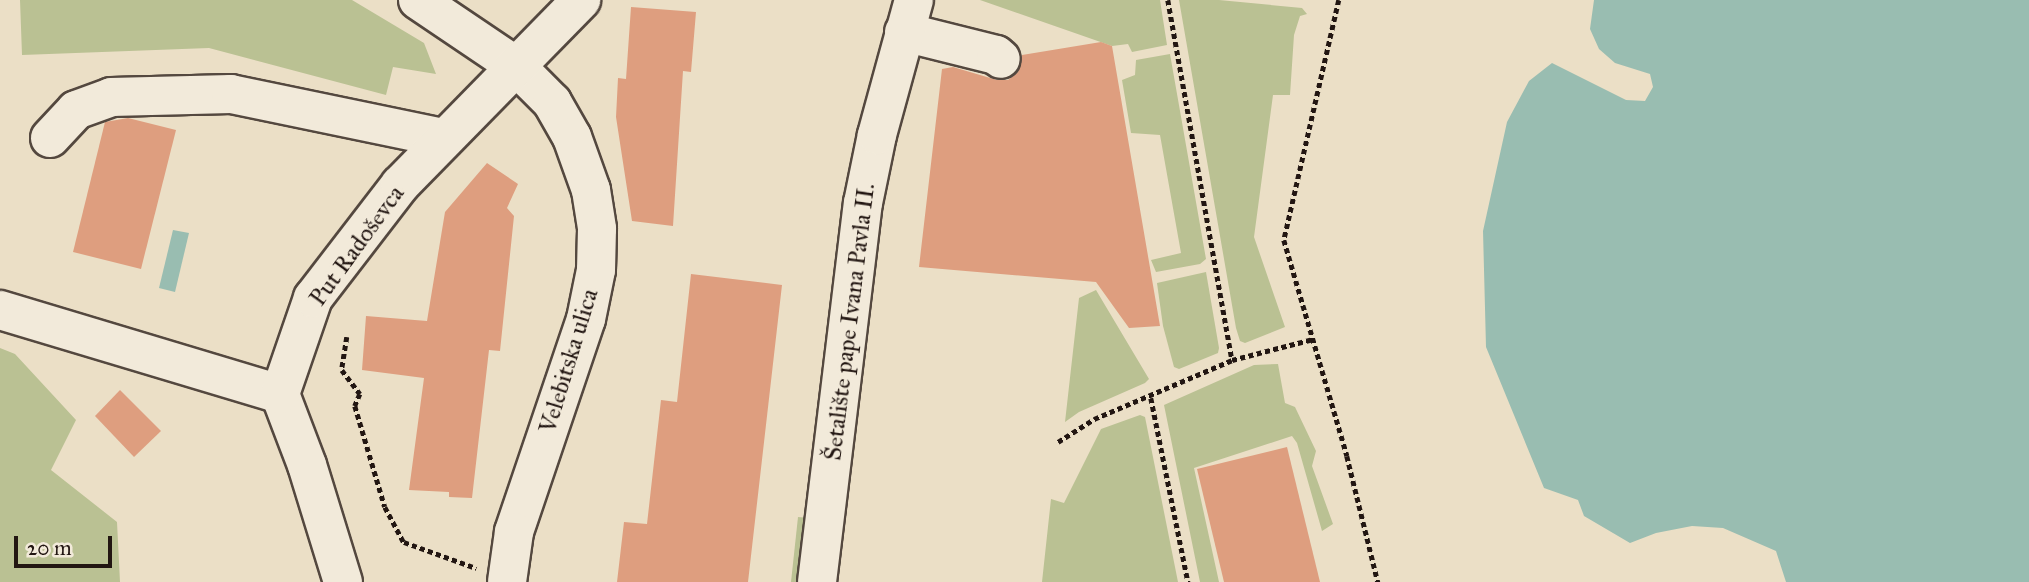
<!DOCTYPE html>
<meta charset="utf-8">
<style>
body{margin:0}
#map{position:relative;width:2029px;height:582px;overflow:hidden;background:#ebdfc6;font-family:"IM FELL Great Primer",serif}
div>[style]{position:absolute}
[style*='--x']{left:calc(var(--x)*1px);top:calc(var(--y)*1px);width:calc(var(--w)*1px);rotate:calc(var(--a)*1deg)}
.green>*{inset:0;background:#bac193}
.water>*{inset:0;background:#99bdb1}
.building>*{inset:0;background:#de9e7f}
.path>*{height:4.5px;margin-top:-2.25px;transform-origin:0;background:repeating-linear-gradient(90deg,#221612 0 5px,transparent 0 8.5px)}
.roads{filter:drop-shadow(2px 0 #54483f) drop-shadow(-2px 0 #54483f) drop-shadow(0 2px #54483f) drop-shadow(0 -2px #54483f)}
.minor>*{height:38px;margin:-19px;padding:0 19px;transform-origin:19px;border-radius:19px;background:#f2eada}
span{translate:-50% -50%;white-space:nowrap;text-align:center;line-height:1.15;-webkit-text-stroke:5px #f2eada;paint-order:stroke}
.street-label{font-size:24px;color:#221612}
.scale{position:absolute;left:14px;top:536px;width:98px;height:32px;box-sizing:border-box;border:4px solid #221612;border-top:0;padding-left:9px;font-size:21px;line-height:24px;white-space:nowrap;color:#221612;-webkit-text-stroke:5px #f2eada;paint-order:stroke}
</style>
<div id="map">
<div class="green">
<div style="clip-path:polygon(20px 0,352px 0,424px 43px,436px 74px,393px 67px,386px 95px,209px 48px,22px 55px)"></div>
<div style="clip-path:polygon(980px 0,1160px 0,1167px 45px,1132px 52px,1128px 44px,1112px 46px)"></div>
<div style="clip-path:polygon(1179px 0,1219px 0,1302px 8px,1307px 14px,1300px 16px,1294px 35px,1290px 95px,1273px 95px,1254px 237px,1285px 327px,1245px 343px,1240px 341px,1236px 328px)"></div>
<div style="clip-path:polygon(1170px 54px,1206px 259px,1200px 264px,1156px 272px,1151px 260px,1181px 253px,1160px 135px,1131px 133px,1122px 80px,1135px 75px,1136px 60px)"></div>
<div style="clip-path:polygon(1206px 272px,1219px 348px,1218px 353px,1179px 369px,1174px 367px,1163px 326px,1157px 283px)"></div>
<div style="clip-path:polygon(1096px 290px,1149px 379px,1145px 383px,1079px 412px,1065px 422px,1079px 298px)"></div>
<div style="clip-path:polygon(0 348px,15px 354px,76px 420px,51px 470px,117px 522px,120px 582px,0 582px)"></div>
<div style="clip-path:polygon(1278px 364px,1285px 403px,1295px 407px,1316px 451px,1312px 466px,1333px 524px,1322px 531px,1297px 443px,1292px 436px,1194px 468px,1219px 582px,1200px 582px,1164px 405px,1254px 365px)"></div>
<div style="clip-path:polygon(1140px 415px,1145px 417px,1178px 582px,1042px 582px,1051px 499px,1064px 503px,1101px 429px)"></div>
<div style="clip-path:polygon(798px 517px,809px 518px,802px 582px,791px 582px)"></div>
</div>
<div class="water">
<div style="clip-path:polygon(1594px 0,2029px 0,2029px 582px,1786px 582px,1776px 551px,1723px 528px,1692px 526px,1656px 533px,1630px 543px,1584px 516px,1578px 500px,1544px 488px,1486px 347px,1483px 231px,1507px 122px,1529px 81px,1552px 63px,1626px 100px,1645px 101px,1653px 87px,1650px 74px,1615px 63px,1599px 49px,1590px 29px)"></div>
<div style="clip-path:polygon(173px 230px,189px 233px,175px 292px,159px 288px)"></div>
</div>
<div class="building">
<div style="clip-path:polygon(631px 7px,696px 12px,691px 72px,683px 71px,673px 226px,632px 221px,616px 117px,618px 78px,626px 79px)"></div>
<div style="clip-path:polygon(1101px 42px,1112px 46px,1160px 326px,1129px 328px,1096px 282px,919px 267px,942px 69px,953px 67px,997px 80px,1008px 80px,1018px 72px,1022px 55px)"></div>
<div style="clip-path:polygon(128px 118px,176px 130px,141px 269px,73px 252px,105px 122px)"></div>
<div style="clip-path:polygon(487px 163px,518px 184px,507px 208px,514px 216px,500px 351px,489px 350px,472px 498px,449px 497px,449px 492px,409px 490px,424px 378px,362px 370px,366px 316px,427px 321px,445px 212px)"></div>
<div style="clip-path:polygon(691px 274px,782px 285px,748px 582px,617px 582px,624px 522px,647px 524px,661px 400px,677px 402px)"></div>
<div style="clip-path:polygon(120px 390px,161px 431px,134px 457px,95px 416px)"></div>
<div style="clip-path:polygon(1287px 447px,1320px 582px,1224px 582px,1197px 469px)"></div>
</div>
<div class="path">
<div style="--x:1168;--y:0;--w:366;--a:79.9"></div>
<div style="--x:1339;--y:0;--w:246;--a:102.9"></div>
<div style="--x:1284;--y:240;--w:225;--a:73.7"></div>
<div style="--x:1347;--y:456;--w:130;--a:76.2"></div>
<div style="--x:347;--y:337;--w:33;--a:99"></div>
<div style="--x:342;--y:370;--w:30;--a:53"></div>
<div style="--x:360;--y:394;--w:13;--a:113"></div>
<div style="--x:355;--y:406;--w:105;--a:73.5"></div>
<div style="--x:385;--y:507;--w:40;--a:62"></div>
<div style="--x:404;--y:542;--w:77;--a:19.9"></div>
<div style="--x:1151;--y:398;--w:188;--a:78.6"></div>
<div style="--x:1058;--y:442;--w:43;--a:-32.6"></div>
<div style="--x:1094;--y:419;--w:150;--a:-23.1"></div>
<div style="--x:1232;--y:360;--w:84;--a:-14.5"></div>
</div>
<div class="roads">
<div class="minor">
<div style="--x:418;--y:0;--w:118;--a:34"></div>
<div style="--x:516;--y:66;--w:51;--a:45"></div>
<div style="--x:552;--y:102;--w:40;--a:60.3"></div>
<div style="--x:572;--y:137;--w:56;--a:70.3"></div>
<div style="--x:591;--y:190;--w:39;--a:81"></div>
<div style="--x:597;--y:229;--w:41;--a:91.4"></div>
<div style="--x:596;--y:270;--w:50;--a:101.5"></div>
<div style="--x:586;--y:319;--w:225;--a:108.7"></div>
<div style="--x:514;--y:532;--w:50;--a:98"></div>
<div style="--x:904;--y:32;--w:95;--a:14"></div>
<div style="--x:996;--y:55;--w:6;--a:39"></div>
<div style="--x:50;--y:138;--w:38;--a:-47"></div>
<div style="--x:76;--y:110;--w:37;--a:-20"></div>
<div style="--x:111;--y:97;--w:120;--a:-1.4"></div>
<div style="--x:231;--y:94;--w:217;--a:11.7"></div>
<div style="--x:0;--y:310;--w:292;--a:16.7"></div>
<div style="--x:343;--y:582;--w:122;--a:-107.1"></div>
<div style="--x:307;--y:465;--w:76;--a:-110.8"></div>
<div style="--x:280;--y:394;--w:102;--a:-71"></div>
<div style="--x:313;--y:298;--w:143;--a:-52.4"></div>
<div style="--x:400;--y:185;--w:259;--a:-45.6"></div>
<div style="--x:817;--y:582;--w:382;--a:-83.1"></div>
<div style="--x:863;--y:203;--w:69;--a:-78.4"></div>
<div style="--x:877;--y:135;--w:140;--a:-74.7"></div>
</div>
</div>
<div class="street-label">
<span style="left:357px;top:246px;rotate:-54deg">Put Radoševca</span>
<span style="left:850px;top:322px;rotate:-83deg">Šetalište pape Ivana Pavla II.</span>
<span style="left:569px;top:361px;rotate:-73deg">Velebitska ulica</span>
</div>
<div class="scale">20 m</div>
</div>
